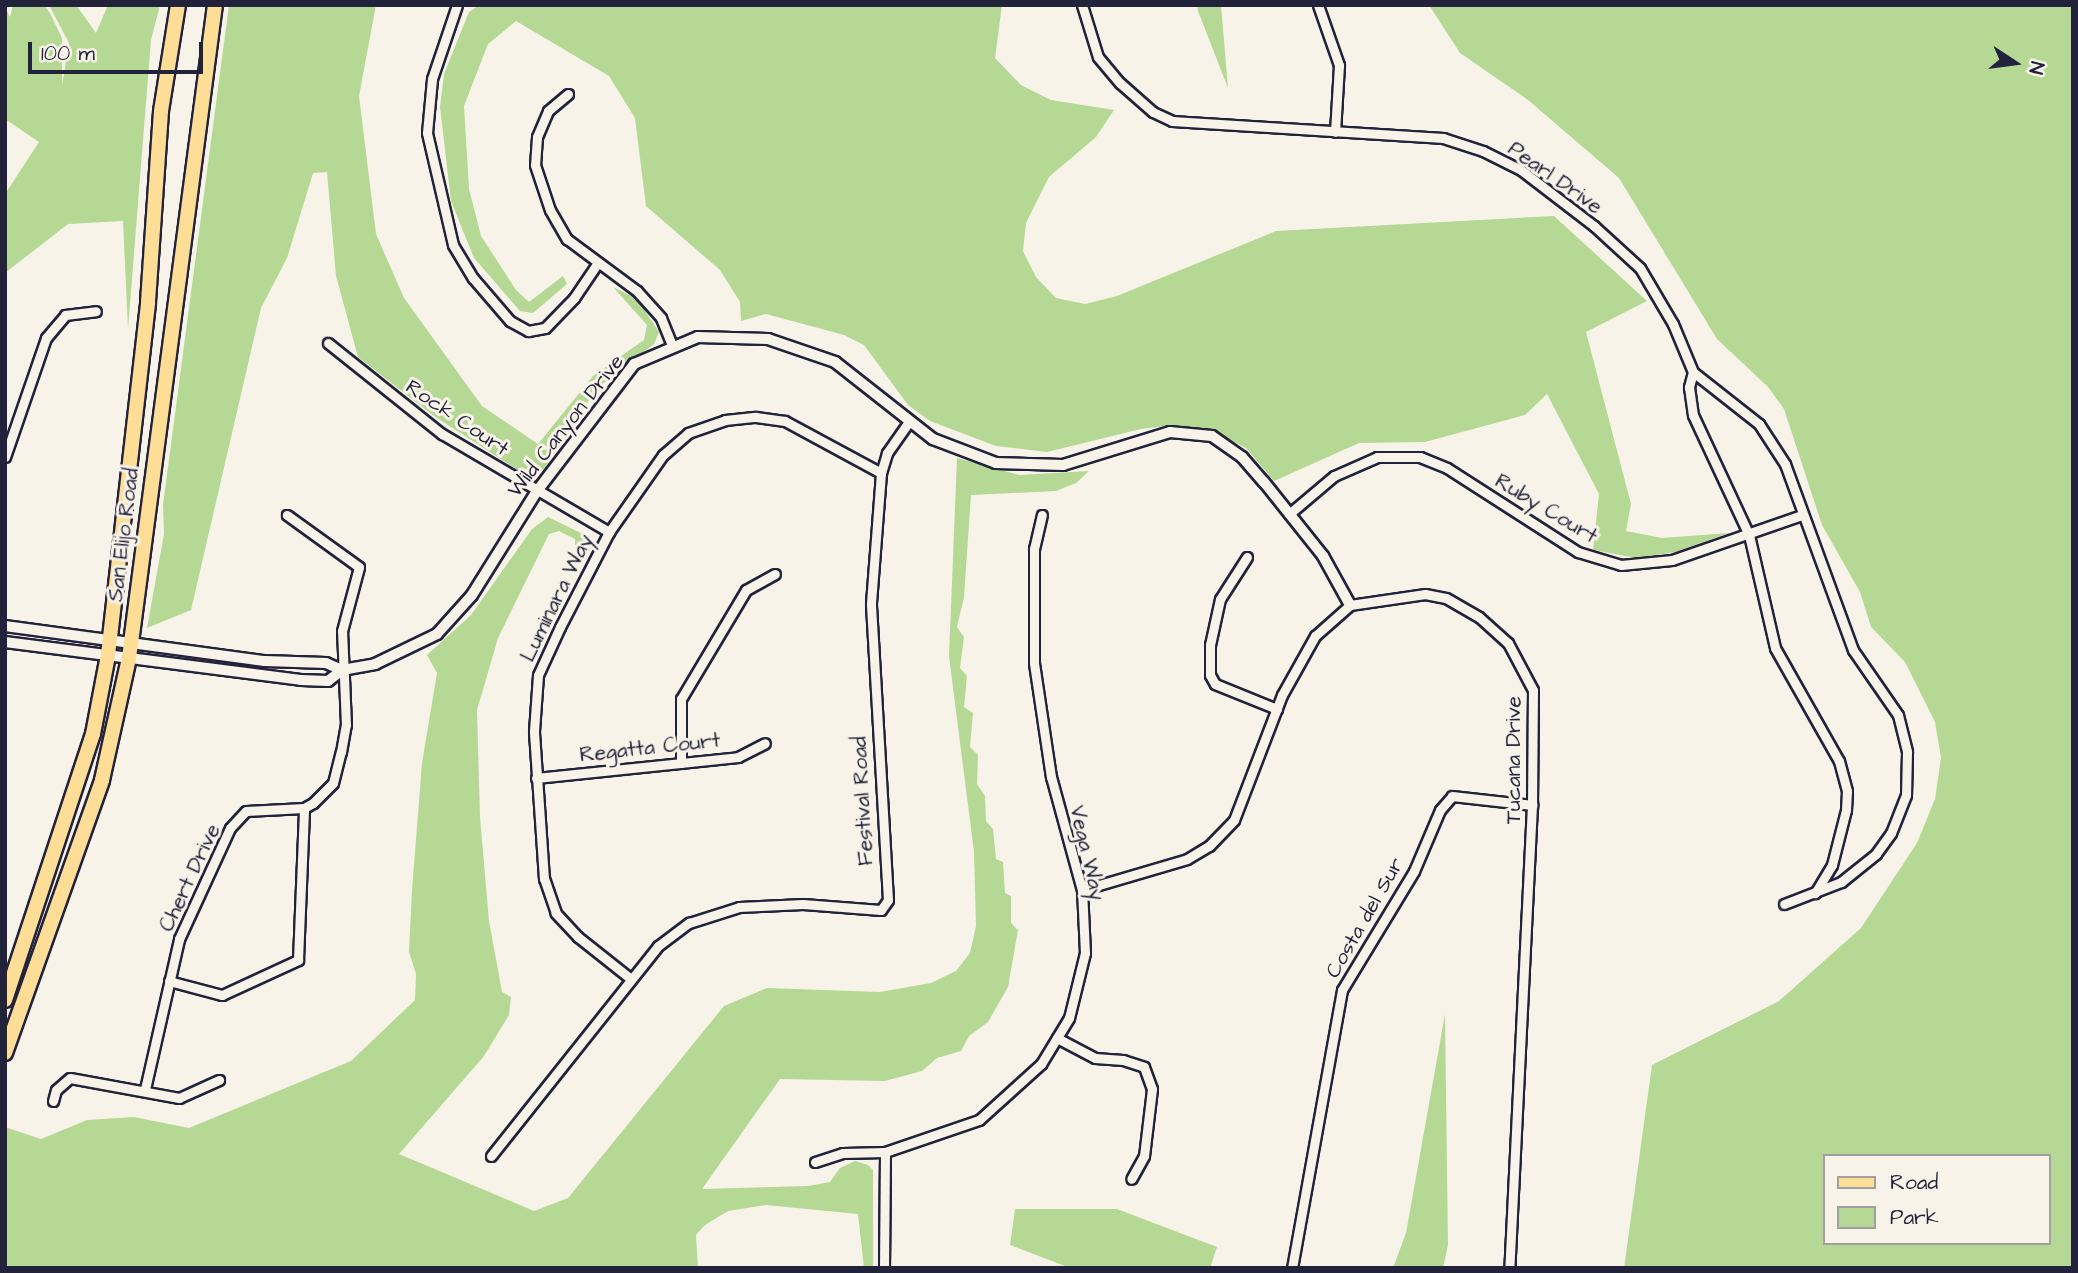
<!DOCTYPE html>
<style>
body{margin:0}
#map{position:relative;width:2078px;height:1273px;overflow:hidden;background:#f7f3e8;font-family:"Architects Daughter",sans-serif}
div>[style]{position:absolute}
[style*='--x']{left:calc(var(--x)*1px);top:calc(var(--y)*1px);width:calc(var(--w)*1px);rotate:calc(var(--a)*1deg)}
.green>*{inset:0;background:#b5d994}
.roads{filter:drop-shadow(2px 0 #22223b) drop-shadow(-2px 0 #22223b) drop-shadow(0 2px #22223b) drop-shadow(0 -2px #22223b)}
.minor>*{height:9px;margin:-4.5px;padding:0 4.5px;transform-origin:4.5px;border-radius:4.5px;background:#f7f3e8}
.tertiary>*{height:10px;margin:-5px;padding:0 5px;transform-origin:5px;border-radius:5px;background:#f7f3e8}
.primary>*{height:14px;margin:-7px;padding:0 7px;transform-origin:7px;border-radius:7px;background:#fedd96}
span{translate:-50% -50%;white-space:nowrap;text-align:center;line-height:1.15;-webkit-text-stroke:6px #f7f3e8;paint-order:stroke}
.street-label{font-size:21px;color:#22223b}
.frame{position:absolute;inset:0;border:7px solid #22223b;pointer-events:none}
.legend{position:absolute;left:1823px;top:1154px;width:228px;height:91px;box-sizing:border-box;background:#f7f3e8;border:2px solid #a29fa3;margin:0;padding:9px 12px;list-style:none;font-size:21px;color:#22223b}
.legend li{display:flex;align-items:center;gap:14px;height:35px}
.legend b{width:35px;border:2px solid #a29fa3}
.north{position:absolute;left:1980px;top:28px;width:70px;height:70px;-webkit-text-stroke:5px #f7f3e8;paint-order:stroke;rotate:103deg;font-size:19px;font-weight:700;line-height:28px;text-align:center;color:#22223b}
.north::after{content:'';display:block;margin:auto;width:24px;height:32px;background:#22223b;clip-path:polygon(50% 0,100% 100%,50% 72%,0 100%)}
.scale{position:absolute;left:28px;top:42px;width:175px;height:32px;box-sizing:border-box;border:4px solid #22223b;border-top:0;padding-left:9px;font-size:21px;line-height:24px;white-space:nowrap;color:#22223b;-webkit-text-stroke:5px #f7f3e8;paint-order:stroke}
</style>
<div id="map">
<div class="green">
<div style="clip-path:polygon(13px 5px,44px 5px,50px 13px,62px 38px,62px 85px,69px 43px,49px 5px,76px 5px,96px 33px,108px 5px,160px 5px,151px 40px,128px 329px,123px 221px,68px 224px,5px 273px,5px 194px,39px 142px,5px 119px,5px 7px,10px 17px)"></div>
<div style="clip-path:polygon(229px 5px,376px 5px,359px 96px,376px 234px,404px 298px,482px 406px,538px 444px,593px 376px,644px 340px,647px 325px,613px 287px,637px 299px,659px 332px,654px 344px,596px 389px,544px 469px,524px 474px,434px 416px,358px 357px,336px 276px,327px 172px,313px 173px,287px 258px,261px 308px,191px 610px,147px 628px,164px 534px,163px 505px)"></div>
<div style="clip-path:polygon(479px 5px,1002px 5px,995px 58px,1021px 85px,1051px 100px,1114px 110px,1096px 137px,1049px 177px,1026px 223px,1023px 251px,1036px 277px,1056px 298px,1085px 304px,1117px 296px,1276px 231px,1554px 216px,1647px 301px,1586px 332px,1631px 504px,1626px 531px,1662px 538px,1729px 533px,1676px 552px,1636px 558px,1593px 550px,1599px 494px,1547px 394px,1525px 415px,1425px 442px,1359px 443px,1274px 481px,1246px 448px,1211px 430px,1173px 425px,1141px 429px,1047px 452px,996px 446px,930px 421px,908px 405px,864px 345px,844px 335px,766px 314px,741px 321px,740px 302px,720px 270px,646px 206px,635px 118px,609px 76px,516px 21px,488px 44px,464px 106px,469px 189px,481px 236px,516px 290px,529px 302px,563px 276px,567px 284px,533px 313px,520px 311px,474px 258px,451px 201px,440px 107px,444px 74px,469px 12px)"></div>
<div style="clip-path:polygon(1197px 5px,1221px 5px,1228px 88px,1198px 11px)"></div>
<div style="clip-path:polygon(evenodd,1429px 5px,2073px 5px,2073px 1268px,1624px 1268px,1652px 1065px,1779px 1001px,1861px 928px,1917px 843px,1935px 799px,1941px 758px,1935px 722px,1905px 662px,1871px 627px,1860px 592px,1822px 525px,1784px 409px,1768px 387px,1717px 339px,1619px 178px,1528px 100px,1460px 53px,1429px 5px,1824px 1156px,2048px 1156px,2048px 1243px,1824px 1243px,1824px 1156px)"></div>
<div style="clip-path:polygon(957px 458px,1019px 475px,1089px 471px,1076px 483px,1056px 491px,971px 495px,964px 597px,957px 627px,964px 637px,960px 668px,967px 676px,964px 707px,973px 713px,970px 747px,978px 755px,977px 784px,985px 796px,986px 821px,993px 829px,996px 859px,1003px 862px,1005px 893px,1011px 896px,1011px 923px,1018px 930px,1008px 987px,988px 1022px,969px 1036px,961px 1051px,937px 1058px,922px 1071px,885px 1081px,780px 1079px,702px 1189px,808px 1186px,830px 1182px,840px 1168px,855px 1161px,868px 1165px,873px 1170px,873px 1268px,864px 1268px,858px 1214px,766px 1205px,728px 1211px,705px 1225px,696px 1235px,698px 1268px,5px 1268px,5px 1127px,41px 1139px,87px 1120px,134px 1117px,189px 1128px,351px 1061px,415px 1000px,416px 974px,409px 952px,412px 890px,422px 763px,437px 673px,427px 655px,471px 615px,532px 529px,548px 517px,585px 535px,591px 547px,588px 553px,575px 545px,575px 539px,559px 531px,549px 534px,498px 638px,477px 710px,480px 817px,489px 921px,502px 992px,511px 997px,509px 1015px,484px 1056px,399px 1154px,534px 1211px,568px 1198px,724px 1006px,767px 988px,880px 992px,931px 983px,956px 971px,970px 953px,976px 926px,974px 852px,949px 656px)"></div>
<div style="clip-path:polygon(1445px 1014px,1448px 1245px,1443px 1268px,1393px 1268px,1406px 1233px)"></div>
<div style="clip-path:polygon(1015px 1209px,1117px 1209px,1217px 1247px,1210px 1268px,1070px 1268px,1010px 1245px)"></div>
</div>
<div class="roads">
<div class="minor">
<div style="--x:457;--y:5;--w:78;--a:108.7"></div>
<div style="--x:432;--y:79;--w:54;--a:95.3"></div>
<div style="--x:427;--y:133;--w:115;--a:76.9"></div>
<div style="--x:453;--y:245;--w:39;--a:59"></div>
<div style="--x:473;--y:278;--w:57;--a:49.3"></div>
<div style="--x:510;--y:321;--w:21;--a:29"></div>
<div style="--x:528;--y:331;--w:17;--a:-10"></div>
<div style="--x:545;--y:328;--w:42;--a:-46"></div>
<div style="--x:574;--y:298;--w:41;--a:-55.9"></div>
<div style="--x:1082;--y:5;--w:54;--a:72.9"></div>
<div style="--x:1098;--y:57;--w:34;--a:50"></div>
<div style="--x:1120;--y:83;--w:44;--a:41.3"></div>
<div style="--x:1153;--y:112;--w:21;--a:25"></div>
<div style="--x:1172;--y:121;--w:272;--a:3.6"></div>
<div style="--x:1443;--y:138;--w:42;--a:18"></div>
<div style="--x:1483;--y:151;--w:42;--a:26.6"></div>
<div style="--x:1521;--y:170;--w:92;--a:37.5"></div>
<div style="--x:1594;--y:226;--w:62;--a:42.4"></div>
<div style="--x:1640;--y:268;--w:65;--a:59.5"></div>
<div style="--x:1673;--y:324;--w:52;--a:67.4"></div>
<div style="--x:1693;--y:372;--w:16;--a:105"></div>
<div style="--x:1689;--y:387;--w:28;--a:82"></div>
<div style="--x:1693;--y:415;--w:132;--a:65"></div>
<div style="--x:1749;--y:535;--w:116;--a:77"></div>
<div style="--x:1775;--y:648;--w:130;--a:60.5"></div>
<div style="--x:1839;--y:761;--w:31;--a:75"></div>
<div style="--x:1847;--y:791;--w:19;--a:93"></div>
<div style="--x:1846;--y:810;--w:57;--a:104.3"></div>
<div style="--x:1832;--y:865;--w:33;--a:121"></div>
<div style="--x:1318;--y:5;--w:64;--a:70.7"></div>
<div style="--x:1339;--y:65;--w:67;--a:93.4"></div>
<div style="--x:568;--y:94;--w:26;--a:140"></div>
<div style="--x:548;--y:111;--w:28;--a:113"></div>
<div style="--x:537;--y:137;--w:28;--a:94"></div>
<div style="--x:535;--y:165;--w:47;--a:71.6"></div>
<div style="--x:550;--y:210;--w:34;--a:60"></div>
<div style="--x:567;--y:239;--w:87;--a:36.6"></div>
<div style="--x:637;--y:291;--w:36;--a:48"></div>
<div style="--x:661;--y:318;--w:31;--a:68"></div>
<div style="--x:328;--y:343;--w:146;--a:38.6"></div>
<div style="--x:442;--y:434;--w:194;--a:30.4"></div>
<div style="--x:1693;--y:372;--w:84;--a:38.2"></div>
<div style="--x:1759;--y:424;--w:48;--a:57"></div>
<div style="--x:1785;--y:464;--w:198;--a:69.9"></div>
<div style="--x:1853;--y:650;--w:79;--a:55.3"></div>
<div style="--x:1898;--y:715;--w:38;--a:76"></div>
<div style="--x:1907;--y:752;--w:43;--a:91.3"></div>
<div style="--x:1906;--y:795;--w:41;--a:111.5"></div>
<div style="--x:1891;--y:833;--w:26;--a:126"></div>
<div style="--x:1876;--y:854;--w:45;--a:141.3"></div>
<div style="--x:1841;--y:882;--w:61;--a:158.9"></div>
<div style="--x:5;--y:457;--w:126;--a:-71"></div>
<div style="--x:46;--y:338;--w:30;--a:-50"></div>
<div style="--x:65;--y:315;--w:31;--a:-7"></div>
<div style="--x:1289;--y:514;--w:59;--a:-40.2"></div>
<div style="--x:1334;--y:476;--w:47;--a:-23.8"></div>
<div style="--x:1377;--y:457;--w:43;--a:0"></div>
<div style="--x:1420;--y:457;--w:29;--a:22"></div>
<div style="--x:1447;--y:468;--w:156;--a:32.7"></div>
<div style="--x:1578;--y:552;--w:45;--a:16.8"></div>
<div style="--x:1621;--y:565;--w:51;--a:-5.6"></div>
<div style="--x:1672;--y:560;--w:138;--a:-19.1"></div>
<div style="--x:1247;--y:557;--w:50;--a:122.7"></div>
<div style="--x:1220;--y:599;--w:47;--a:102.3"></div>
<div style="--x:1210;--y:645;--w:30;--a:90"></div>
<div style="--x:1210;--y:675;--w:10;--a:61"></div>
<div style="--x:1215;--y:684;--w:67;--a:22"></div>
<div style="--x:681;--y:763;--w:64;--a:-90"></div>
<div style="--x:681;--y:699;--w:127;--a:-59.2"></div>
<div style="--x:746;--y:590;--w:33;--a:-29"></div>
<div style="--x:536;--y:778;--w:203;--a:-5.9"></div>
<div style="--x:738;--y:757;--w:30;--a:-27"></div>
<div style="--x:1082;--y:890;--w:109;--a:-16.4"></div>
<div style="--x:1187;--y:859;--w:26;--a:-31"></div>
<div style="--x:1209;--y:846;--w:36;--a:-46"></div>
<div style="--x:1234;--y:820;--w:134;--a:-69"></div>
<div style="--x:1282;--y:695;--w:68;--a:-60.8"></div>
<div style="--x:1315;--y:636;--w:47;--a:-41.5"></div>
<div style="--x:1350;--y:605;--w:76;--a:-8.3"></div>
<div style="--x:1425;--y:594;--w:21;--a:11"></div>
<div style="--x:1446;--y:598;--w:38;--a:30"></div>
<div style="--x:1479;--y:617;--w:39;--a:42"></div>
<div style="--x:1508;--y:643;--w:53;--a:62"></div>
<div style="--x:1533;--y:690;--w:115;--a:90.5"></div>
<div style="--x:1532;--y:805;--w:464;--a:92.8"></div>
<div style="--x:631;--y:979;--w:68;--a:-141.6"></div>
<div style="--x:578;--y:937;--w:33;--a:-133"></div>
<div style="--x:556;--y:913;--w:36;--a:-109"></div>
<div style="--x:544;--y:879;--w:148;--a:-93.9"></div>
<div style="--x:534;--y:731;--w:56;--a:-85.9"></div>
<div style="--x:538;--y:675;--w:53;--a:-65.4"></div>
<div style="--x:560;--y:627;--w:107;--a:-62.7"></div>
<div style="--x:609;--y:532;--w:94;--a:-55"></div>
<div style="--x:663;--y:455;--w:33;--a:-41"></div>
<div style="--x:688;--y:433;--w:39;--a:-19"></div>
<div style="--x:725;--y:420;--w:31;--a:-6"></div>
<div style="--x:756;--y:417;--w:29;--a:8"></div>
<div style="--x:785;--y:421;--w:109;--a:28.4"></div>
<div style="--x:169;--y:981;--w:55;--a:14.8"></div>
<div style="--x:222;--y:995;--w:84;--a:-24.7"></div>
<div style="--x:298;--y:960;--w:152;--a:-87.7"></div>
<div style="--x:1057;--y:1038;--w:43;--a:27.8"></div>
<div style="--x:1095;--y:1058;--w:28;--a:4"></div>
<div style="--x:1123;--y:1060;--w:22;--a:18"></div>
<div style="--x:1144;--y:1067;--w:23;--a:70"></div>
<div style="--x:1152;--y:1089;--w:67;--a:96.8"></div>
<div style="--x:1144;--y:1156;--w:26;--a:119"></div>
<div style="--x:145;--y:1089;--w:154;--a:-77.2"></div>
<div style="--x:179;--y:939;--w:122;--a:-65.3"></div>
<div style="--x:230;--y:828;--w:23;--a:-47"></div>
<div style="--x:246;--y:811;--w:58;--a:-3"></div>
<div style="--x:304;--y:808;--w:10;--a:-29"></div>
<div style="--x:313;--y:803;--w:28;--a:-45"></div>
<div style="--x:333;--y:783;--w:32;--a:-76"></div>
<div style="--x:341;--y:752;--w:27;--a:-80"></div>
<div style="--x:346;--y:725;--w:94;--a:-92.4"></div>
<div style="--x:342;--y:631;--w:66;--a:-75.1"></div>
<div style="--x:359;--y:567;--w:89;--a:-144.2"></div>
<div style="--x:53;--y:1101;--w:11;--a:-75"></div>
<div style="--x:56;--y:1090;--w:18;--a:-41"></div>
<div style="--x:70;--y:1078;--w:111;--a:10.4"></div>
<div style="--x:179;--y:1098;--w:44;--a:-24.2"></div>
<div style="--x:491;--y:1156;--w:268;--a:-51.5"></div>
<div style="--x:658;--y:946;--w:39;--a:-37"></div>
<div style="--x:689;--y:923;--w:52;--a:-17.7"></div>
<div style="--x:739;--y:907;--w:64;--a:-2.7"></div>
<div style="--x:803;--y:904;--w:78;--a:4.4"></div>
<div style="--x:881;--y:910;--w:12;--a:-55"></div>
<div style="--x:888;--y:900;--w:297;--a:-93.3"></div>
<div style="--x:871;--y:603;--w:130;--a:-85.6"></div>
<div style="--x:881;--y:473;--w:21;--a:-73"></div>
<div style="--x:887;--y:453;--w:39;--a:-55"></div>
<div style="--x:815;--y:1162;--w:29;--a:-18"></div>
<div style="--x:843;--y:1153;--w:42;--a:-1.4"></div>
<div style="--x:885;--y:1152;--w:99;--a:-18.8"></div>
<div style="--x:979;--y:1120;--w:84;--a:-42.1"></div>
<div style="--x:1041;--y:1064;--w:54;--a:-58.7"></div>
<div style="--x:1069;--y:1018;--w:67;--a:-76.2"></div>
<div style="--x:1085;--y:953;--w:63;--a:-92.7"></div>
<div style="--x:1082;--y:890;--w:117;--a:-105.3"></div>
<div style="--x:1051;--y:777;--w:115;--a:-98.5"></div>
<div style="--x:1034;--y:663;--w:114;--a:-90"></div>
<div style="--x:1034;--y:549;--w:35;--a:-77"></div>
<div style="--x:884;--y:1268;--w:116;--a:-89.5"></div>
<div style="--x:1292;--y:1268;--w:282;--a:-79.8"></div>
<div style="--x:1342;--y:990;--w:139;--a:-58.8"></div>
<div style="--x:1414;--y:871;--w:66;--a:-66.9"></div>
<div style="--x:1440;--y:810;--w:18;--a:-49"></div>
<div style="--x:1452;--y:796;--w:81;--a:6.4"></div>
</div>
<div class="tertiary">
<div style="--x:5;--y:626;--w:262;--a:7.7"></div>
<div style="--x:265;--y:661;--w:61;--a:1.9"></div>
<div style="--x:326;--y:663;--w:17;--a:24"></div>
<div style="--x:5;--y:642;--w:298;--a:7.3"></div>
<div style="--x:301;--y:680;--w:27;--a:2"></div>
<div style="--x:328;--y:681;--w:18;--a:-38"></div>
<div style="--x:342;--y:670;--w:34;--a:-10"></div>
<div style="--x:375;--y:664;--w:69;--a:-25.8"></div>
<div style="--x:437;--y:634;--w:52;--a:-48.1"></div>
<div style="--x:472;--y:595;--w:123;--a:-58"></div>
<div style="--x:537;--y:491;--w:160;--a:-52.6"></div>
<div style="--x:634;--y:364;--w:69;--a:-22.9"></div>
<div style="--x:698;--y:337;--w:70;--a:1.6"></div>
<div style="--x:768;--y:339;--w:71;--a:18.9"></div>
<div style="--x:835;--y:362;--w:125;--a:38.2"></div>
<div style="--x:933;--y:439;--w:67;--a:20.9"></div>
<div style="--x:996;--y:463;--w:67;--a:1.7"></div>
<div style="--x:1063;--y:465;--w:112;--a:-17.1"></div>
<div style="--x:1170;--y:432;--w:42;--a:5.4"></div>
<div style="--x:1212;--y:436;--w:37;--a:35"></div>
<div style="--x:1242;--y:457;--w:33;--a:49"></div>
<div style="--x:1264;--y:482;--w:95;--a:51.4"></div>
<div style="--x:1323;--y:556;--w:56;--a:61.1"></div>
</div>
<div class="primary">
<div style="--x:5;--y:1000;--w:280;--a:-71.7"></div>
<div style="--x:93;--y:734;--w:80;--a:-79.2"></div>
<div style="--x:108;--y:655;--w:355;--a:-83.5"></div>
<div style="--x:148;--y:302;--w:191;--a:-86.1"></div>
<div style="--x:161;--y:111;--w:107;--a:-80.9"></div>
<div style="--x:5;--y:1053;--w:290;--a:-70.4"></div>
<div style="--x:102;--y:780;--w:125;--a:-77.5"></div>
<div style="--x:129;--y:658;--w:659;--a:-82.5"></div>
</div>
</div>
<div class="street-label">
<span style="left:1555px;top:178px;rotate:35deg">Pearl Drive</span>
<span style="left:457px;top:418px;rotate:34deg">Rock Court</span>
<span style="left:566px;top:426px;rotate:-52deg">Wild Canyon Drive</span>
<span style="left:1546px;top:509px;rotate:31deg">Ruby Court</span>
<span style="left:124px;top:535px;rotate:-83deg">San Elijo Road</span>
<span style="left:557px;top:598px;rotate:-64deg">Luminara Way</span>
<span style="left:650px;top:748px;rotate:-6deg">Regatta Court</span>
<span style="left:1514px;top:760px;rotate:-90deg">Tucana Drive</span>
<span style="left:863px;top:801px;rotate:-93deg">Festival Road</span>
<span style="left:1087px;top:853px;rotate:77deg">Vega Way</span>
<span style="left:190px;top:878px;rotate:-65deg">Chert Drive</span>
<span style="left:1365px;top:918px;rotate:-60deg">Costa del Sur</span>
</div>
<div class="frame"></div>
<ul class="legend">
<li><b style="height:9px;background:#fedd96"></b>Road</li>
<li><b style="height:19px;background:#b5d994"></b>Park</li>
</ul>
<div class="north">N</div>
<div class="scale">100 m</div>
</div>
